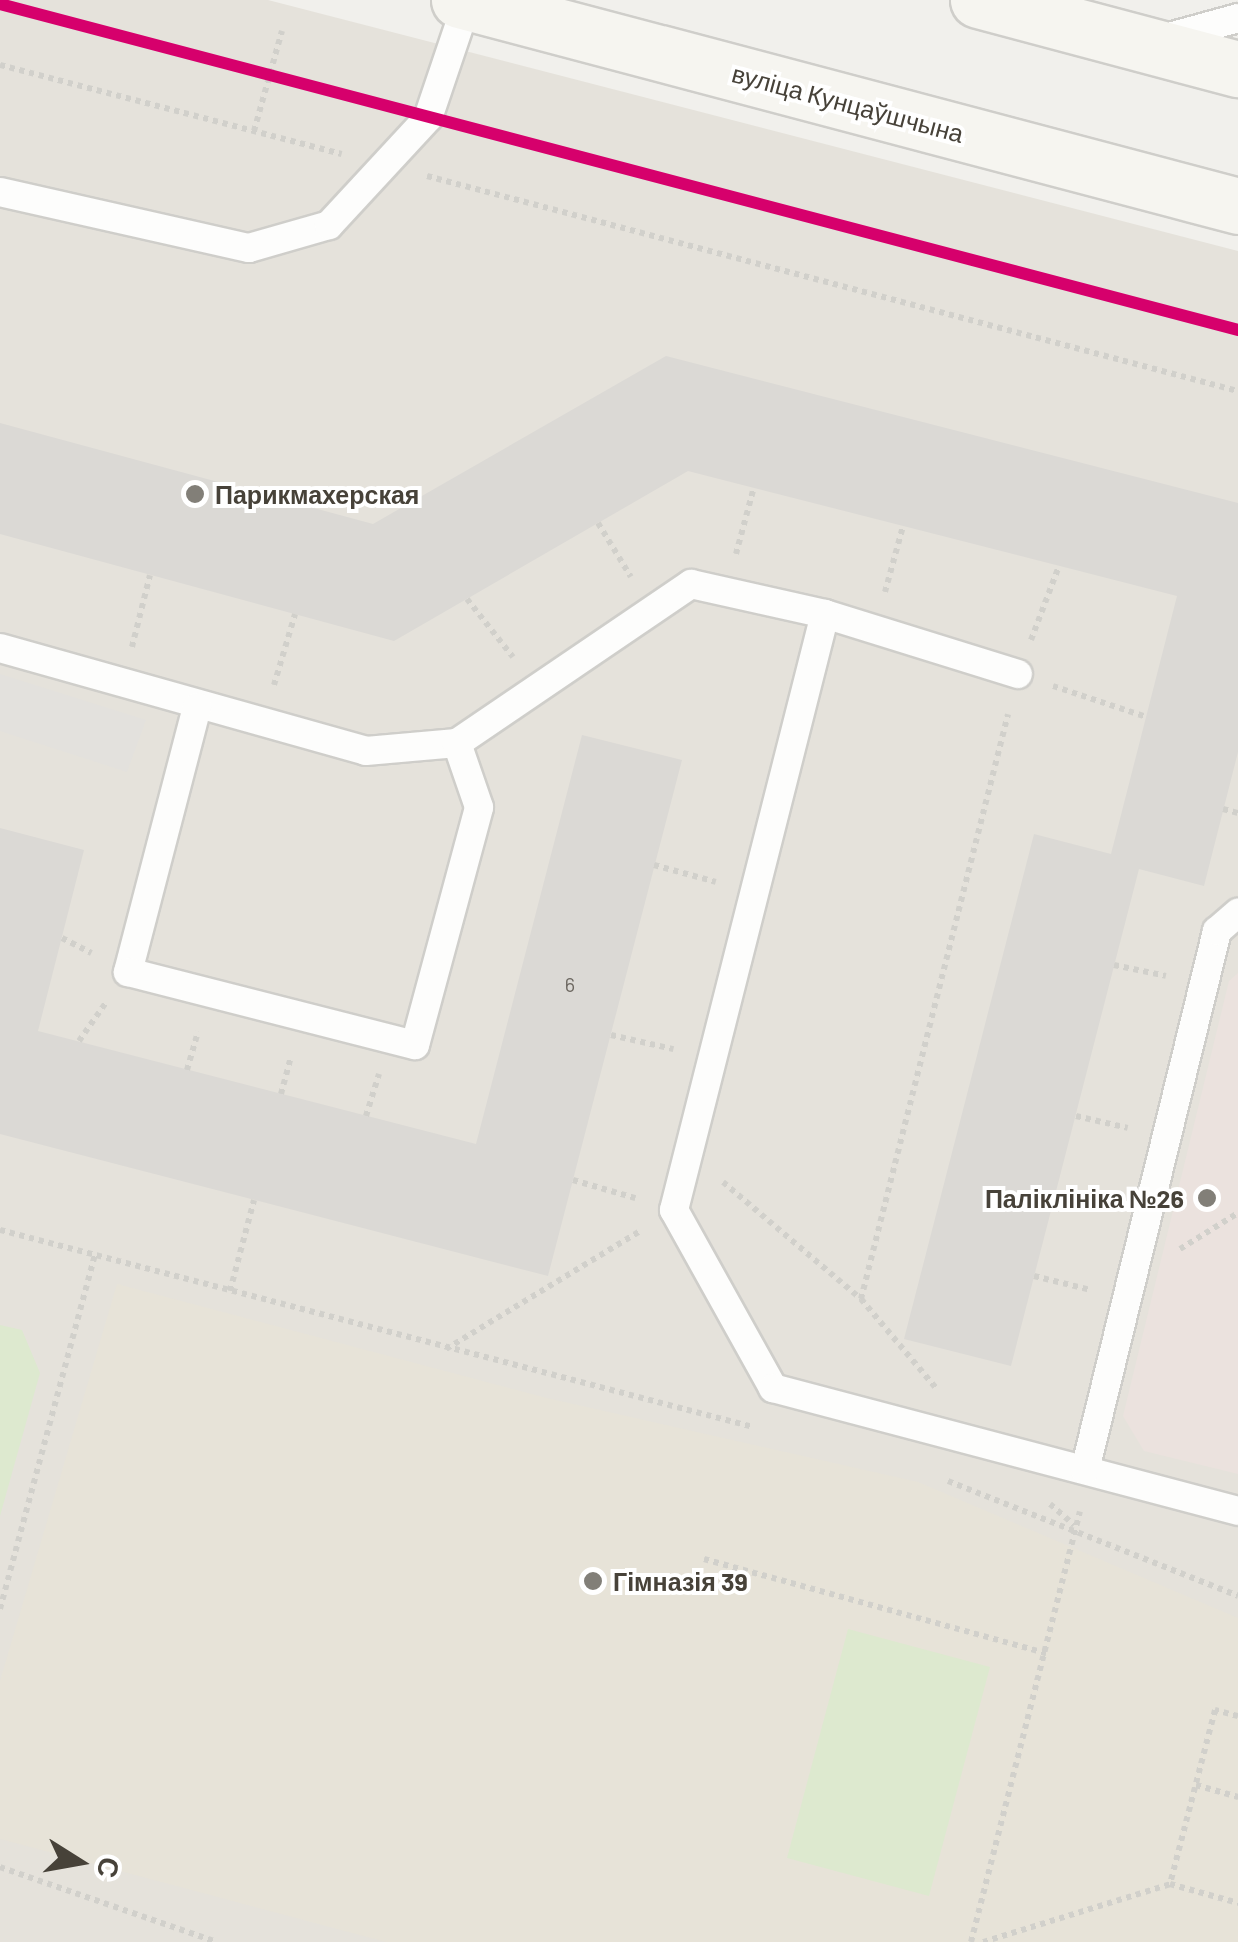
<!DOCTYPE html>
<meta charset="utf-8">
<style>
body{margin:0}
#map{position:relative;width:1238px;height:1942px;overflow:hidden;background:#f1f0ec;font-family:Barlow,sans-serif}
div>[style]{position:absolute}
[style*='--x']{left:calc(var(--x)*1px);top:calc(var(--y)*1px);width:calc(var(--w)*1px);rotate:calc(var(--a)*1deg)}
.residential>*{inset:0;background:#e5e2db}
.education>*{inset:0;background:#e7e3d8}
.medical>*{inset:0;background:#ebe2de}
.green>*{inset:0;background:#dde9cf}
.parking>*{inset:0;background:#e3e1dd}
.building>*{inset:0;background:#dbd9d5}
.path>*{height:6px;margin-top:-3px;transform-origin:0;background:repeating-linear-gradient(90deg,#d1d0cb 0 5px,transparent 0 10px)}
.roads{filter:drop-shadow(2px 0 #cfceca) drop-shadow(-2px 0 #cfceca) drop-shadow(0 2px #cfceca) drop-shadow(0 -2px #cfceca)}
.lane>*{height:28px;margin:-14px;padding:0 14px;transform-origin:14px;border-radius:14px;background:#fdfdfc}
.secondary>*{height:55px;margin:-27.5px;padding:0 27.5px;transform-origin:27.5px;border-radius:27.5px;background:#f6f5f0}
.cycleway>*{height:12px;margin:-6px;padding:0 6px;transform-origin:6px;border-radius:6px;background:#d6006c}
.dots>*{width:28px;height:28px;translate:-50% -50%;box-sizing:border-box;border:5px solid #fff;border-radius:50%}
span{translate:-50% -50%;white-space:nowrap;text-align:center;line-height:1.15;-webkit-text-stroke:8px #fff;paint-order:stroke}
.number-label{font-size:20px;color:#6d6861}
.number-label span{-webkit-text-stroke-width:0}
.street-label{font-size:25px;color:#474239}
.poi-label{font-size:25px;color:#474239;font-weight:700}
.left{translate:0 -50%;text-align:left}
.right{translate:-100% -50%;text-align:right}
.north{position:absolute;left:30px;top:1812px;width:100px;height:100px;-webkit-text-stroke:8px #fff;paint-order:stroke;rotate:101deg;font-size:28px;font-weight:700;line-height:40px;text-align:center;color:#474239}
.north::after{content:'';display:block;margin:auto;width:35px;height:45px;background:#474239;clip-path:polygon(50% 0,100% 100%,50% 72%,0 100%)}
</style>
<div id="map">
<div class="residential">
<div style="clip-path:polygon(0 0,268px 0,1238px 251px,1238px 1942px,0 1942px)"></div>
</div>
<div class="education">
<div style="clip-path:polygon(117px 1284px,547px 1398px,918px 1482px,1238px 1618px,1238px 1942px,386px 1942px,0 1839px,0 1681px)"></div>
</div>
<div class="medical">
<div style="clip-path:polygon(1238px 973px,1238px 1474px,1144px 1451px,1123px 1416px,1229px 981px)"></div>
</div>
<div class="green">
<div style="clip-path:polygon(0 1325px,22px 1330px,40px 1373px,0 1516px)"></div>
<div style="clip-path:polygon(848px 1629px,990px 1667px,929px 1896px,787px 1858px)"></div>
</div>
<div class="parking">
<div style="clip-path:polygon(0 674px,146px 720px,127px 772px,0 731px)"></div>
</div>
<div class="building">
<div style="clip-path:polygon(666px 356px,1238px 503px,1238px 752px,1204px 886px,1139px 869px,1011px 1366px,904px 1339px,1034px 834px,1111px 854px,1177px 596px,688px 471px,394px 641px,0 534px,0 423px,373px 524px)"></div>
<div style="clip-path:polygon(582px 735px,682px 760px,548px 1276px,0 1134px,0 828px,84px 850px,38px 1031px,476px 1144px)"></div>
</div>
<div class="path">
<div style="--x:0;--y:65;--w:353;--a:14.6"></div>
<div style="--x:254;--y:131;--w:104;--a:-74.4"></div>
<div style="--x:427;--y:176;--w:839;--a:14.85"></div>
<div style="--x:598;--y:523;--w:63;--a:58.6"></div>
<div style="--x:736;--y:554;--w:69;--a:-75"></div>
<div style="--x:885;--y:592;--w:68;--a:-74.7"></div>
<div style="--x:467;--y:599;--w:74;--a:51.6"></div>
<div style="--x:1031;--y:640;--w:79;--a:-69.3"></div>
<div style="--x:132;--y:647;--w:74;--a:-76"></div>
<div style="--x:274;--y:685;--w:74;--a:-73.5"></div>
<div style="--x:1053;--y:686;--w:99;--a:18.3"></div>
<div style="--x:1223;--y:809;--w:16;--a:15"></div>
<div style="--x:654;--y:865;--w:64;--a:15.3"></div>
<div style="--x:62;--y:938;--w:33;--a:27"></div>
<div style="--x:1114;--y:965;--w:53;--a:11.9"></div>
<div style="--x:611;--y:1035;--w:64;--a:12.7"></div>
<div style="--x:79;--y:1041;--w:49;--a:-55"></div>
<div style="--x:187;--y:1070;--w:40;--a:-74"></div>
<div style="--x:281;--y:1094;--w:39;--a:-75"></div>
<div style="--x:366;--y:1116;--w:44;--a:-72.8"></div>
<div style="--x:1076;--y:1116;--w:53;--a:13"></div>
<div style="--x:573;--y:1180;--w:65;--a:16.2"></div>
<div style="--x:723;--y:1182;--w:181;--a:40.3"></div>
<div style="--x:861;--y:1299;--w:116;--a:49.9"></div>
<div style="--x:0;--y:1230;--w:778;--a:14.66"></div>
<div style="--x:1180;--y:1249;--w:68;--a:-31.8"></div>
<div style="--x:1034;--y:1276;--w:59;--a:13.8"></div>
<div style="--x:230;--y:1291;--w:94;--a:-75.2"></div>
<div style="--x:861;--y:1299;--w:603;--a:-75.89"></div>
<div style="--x:446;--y:1349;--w:227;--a:-31.3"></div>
<div style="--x:948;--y:1481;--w:312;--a:21.6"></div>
<div style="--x:1050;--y:1504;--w:32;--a:41"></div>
<div style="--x:704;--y:1559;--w:355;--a:15.4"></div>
<div style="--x:0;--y:1609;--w:367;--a:-75"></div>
<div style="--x:1238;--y:1716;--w:24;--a:-165"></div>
<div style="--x:1215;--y:1710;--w:180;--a:104.5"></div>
<div style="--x:1170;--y:1884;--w:71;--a:15.6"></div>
<div style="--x:1196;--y:1785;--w:44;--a:15.9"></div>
<div style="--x:0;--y:1867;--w:229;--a:19.1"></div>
<div style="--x:971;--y:1942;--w:444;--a:-75.8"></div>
<div style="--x:983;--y:1942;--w:196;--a:-17.2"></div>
</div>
<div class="roads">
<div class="lane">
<div style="--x:1162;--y:39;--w:79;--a:-15.4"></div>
<div style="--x:0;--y:192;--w:255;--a:12.7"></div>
<div style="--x:249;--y:248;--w:83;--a:-16"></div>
<div style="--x:329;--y:225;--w:146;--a:-47.2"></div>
<div style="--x:428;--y:118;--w:125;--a:-71.3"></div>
<div style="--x:825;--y:614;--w:202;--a:17.3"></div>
<div style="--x:0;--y:648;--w:380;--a:15.7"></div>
<div style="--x:366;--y:751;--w:91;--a:-5"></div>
<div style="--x:457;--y:743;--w:283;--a:-34.2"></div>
<div style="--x:691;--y:584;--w:137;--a:12.6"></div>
<div style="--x:825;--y:614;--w:615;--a:104.22"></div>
<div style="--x:674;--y:1210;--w:204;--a:60.9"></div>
<div style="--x:773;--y:1388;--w:481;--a:14.8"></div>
<div style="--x:197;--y:707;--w:274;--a:104.6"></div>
<div style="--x:128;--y:972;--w:296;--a:14.3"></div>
<div style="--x:415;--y:1045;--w:246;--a:-74.9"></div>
<div style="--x:479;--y:807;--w:68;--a:-109"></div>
<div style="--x:1085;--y:1470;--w:555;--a:-76.24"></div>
<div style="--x:1217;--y:931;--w:28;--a:-41"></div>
</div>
<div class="secondary">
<div style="--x:459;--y:0;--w:806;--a:14.81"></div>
<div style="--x:978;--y:0;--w:269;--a:14.9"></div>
</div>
</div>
<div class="cycleway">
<div style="--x:0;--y:4;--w:1280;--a:14.75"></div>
</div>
<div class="dots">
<div style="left:195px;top:494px;background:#827f78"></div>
<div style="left:1207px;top:1198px;background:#827f78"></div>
<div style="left:593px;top:1581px;background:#827f78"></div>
</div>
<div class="number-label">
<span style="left:570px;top:984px">6</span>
</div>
<div class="street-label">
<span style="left:848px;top:103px;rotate:15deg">вуліца Кунцаўшчына</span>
</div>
<div class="poi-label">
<span class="left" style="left:215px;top:494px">Парикмахерская</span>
<span class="right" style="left:1184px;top:1198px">Паліклініка №26</span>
<span class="left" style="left:613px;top:1581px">Гімназія 39</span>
</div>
<div class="north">С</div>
</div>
